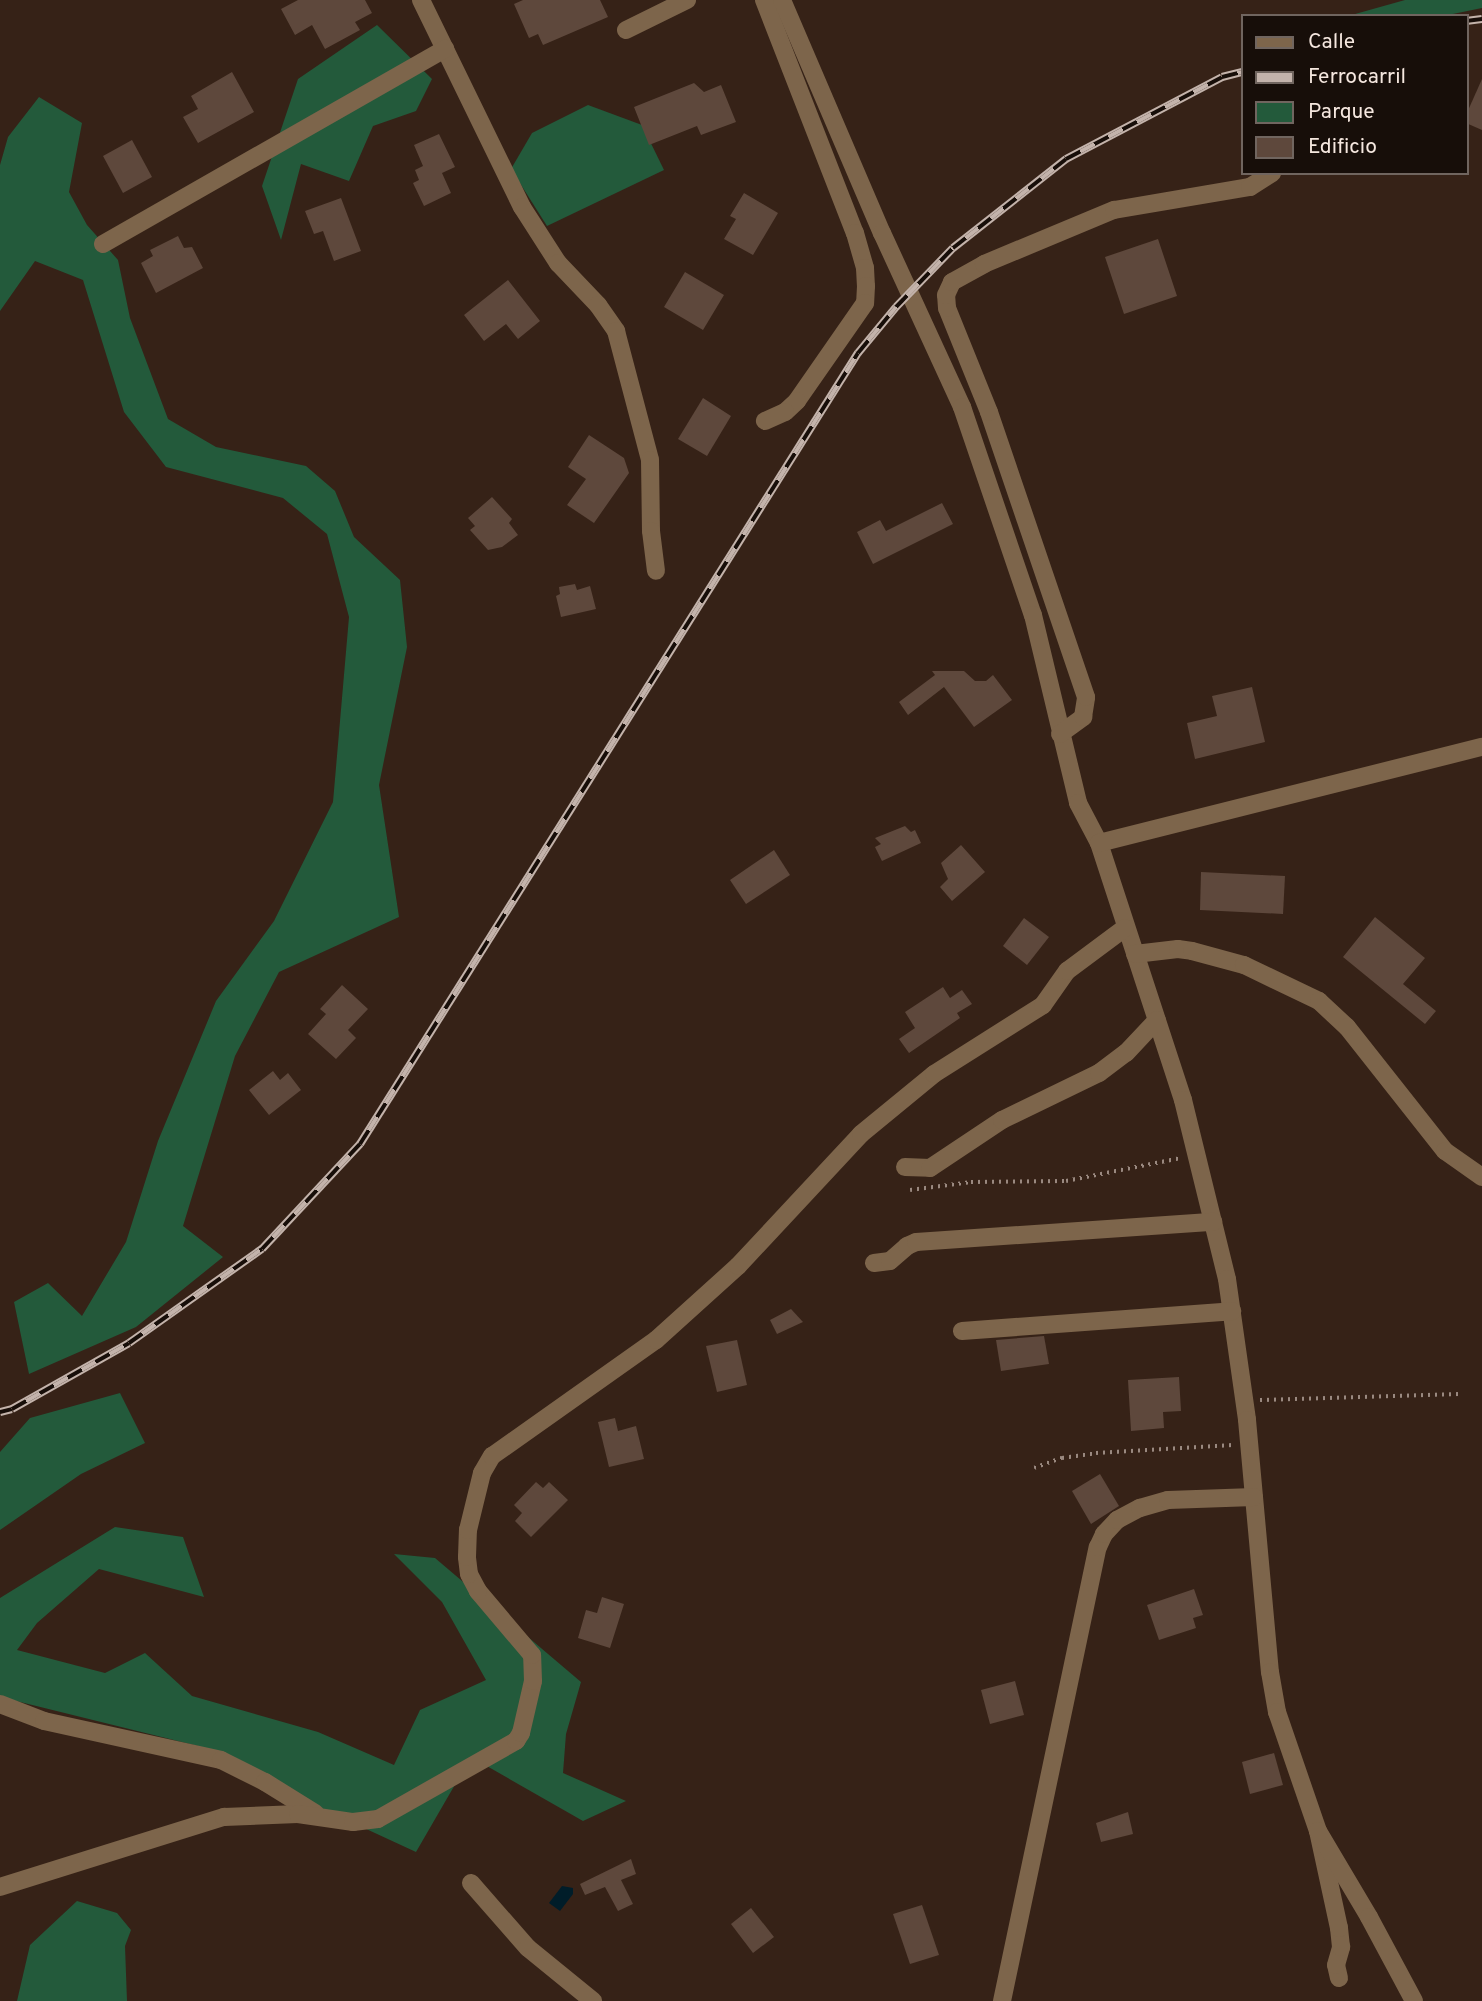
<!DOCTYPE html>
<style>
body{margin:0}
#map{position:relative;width:1482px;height:2001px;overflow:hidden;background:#362217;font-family:Overpass,sans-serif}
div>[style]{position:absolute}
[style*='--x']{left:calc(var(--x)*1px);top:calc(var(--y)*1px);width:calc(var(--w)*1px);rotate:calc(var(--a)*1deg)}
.green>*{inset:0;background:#235a3b}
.water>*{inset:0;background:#001d29}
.building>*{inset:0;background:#5e483c}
.path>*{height:3.5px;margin-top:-1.75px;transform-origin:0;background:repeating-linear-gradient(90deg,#9a8980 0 2px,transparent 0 7px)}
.minor>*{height:18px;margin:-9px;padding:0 9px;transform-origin:9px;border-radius:9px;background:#7d654b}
.rail>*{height:8px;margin-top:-4px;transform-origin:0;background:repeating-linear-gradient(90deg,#170e09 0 16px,#c3b3ab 0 32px);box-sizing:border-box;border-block:2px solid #c3b3ab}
span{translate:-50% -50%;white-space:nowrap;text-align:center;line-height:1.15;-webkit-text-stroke:6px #170e09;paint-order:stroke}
.legend{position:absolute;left:1241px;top:14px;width:228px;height:161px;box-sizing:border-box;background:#170e09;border:2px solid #70655f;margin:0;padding:9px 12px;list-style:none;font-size:21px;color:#f5e7df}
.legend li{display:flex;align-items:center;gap:14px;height:35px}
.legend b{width:35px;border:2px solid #70655f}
</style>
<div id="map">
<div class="green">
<div style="clip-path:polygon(1405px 0,1482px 0,1482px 8px,1443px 16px,1348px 16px)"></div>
<div style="clip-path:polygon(377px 25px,432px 79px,416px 111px,373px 126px,349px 181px,301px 164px,281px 240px,262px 186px,298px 79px)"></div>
<div style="clip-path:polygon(39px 97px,82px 123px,69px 192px,87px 225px,118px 260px,130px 318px,168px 419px,216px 447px,306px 466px,335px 491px,354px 537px,400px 580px,407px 647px,379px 785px,399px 917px,279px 972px,235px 1056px,183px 1226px,223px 1257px,136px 1327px,29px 1374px,14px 1302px,48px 1283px,82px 1316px,126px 1242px,158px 1141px,216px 1001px,274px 921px,333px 802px,349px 617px,327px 534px,283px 498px,166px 467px,124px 412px,83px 280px,35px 261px,0 311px,0 165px,8px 137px)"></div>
<div style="clip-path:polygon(588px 105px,642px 125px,664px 170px,547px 226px,511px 169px,532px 133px)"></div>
<div style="clip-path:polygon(120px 1393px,145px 1443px,81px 1474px,0 1530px,0 1452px,30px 1418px)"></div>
<div style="clip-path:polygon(115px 1527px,183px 1537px,204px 1597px,99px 1569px,37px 1623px,17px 1650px,105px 1673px,145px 1653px,192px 1696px,318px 1732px,394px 1765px,420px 1710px,486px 1680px,442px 1602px,394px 1554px,435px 1558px,581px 1682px,566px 1734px,563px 1773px,626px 1801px,583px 1821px,471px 1757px,416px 1852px,310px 1803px,198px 1746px,0 1697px,0 1598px)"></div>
<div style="clip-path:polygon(77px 1901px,117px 1913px,131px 1930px,125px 1946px,127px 2001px,17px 2001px,30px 1945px)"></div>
</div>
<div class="water">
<div style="clip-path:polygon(562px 1886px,573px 1888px,573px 1894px,560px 1911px,549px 1903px)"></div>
</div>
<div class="building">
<div style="clip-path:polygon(298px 0,365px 0,372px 13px,355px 22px,360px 30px,325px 49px,312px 25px,295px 35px,281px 9px)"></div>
<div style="clip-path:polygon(523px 0,600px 0,608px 17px,543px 45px,538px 34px,529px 38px,514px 4px)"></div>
<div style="clip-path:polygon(232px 72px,254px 112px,198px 143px,183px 117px,198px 109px,191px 96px)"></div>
<div style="clip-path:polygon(1482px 79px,1482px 130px,1466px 123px,1466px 115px)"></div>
<div style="clip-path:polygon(694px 83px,704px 92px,721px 85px,736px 122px,701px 135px,697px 126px,649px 145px,634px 107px)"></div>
<div style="clip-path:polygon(439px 134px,455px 167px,442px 173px,451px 193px,424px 206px,413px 183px,419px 180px,415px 170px,423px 166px,414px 145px)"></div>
<div style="clip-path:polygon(132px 140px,152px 177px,123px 193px,103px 156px)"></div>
<div style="clip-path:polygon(744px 193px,778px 213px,753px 255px,724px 239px,736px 219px,730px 216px)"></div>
<div style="clip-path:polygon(341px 198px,361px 251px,334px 261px,323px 231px,314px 234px,305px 211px)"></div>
<div style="clip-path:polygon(178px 236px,184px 248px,192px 247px,203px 268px,156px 293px,141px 263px,153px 256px,150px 250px)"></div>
<div style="clip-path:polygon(1158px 239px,1177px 296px,1124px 314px,1105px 257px)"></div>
<div style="clip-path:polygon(685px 272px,724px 295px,703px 330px,664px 307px)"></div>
<div style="clip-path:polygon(508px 280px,540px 321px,518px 339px,506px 324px,484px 341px,464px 315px)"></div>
<div style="clip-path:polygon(703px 398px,731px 416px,707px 456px,678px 439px)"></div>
<div style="clip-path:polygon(589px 435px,624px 458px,629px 473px,594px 523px,567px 505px,586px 479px,568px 467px)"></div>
<div style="clip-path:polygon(492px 497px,512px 519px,509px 523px,518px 535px,502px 547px,488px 550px,470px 530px,475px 526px,468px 518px)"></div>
<div style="clip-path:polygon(942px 503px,953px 524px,873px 564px,857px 532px,880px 520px,886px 531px)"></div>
<div style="clip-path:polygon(575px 584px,577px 590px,590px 586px,596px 609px,561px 617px,556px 596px,560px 594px,559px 587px)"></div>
<div style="clip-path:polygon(932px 671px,964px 671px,975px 681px,986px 681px,993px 675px,1012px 700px,974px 727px,944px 687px,908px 715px,899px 702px,935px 675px)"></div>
<div style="clip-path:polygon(1252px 687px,1265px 742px,1195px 759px,1187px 723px,1217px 716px,1212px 696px)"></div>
<div style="clip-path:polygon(905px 826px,911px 832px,915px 830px,921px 843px,882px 861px,875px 847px,881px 844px,875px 838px)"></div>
<div style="clip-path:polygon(961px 845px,985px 872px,952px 901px,940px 887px,948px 879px,941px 863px)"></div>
<div style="clip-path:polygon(774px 850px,790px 875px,746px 904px,730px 880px)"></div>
<div style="clip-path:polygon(1201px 872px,1285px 876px,1283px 914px,1200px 910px)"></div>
<div style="clip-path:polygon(1375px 917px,1425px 958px,1403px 984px,1436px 1011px,1425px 1024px,1343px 957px)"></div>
<div style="clip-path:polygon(1024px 918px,1049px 937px,1027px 965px,1003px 946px)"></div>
<div style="clip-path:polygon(342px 985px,368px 1009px,348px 1030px,356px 1038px,336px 1059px,308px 1034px,326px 1014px,320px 1009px)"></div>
<div style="clip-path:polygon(943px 987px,950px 998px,962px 990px,972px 1004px,957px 1013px,960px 1018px,909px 1053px,899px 1039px,915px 1028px,905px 1012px)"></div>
<div style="clip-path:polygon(273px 1071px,280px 1080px,288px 1073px,301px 1090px,269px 1115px,249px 1090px)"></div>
<div style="clip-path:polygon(791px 1309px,803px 1322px,777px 1334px,770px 1320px)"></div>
<div style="clip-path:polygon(1044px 1336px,1049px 1364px,1001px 1371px,996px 1340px)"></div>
<div style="clip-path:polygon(737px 1340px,747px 1385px,717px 1392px,706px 1346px)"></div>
<div style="clip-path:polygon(1179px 1377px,1181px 1411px,1163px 1412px,1164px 1428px,1131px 1431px,1128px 1380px)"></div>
<div style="clip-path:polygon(615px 1418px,618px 1431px,636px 1426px,644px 1459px,609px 1467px,598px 1422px)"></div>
<div style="clip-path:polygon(1100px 1474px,1119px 1506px,1091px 1524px,1072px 1491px)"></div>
<div style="clip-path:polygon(536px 1482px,543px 1488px,549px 1482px,568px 1500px,531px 1537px,515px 1521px,522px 1513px,514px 1505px)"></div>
<div style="clip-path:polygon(1194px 1589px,1203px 1615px,1193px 1618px,1196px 1628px,1159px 1640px,1147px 1605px)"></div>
<div style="clip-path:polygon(602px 1597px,624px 1604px,610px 1648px,578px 1638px,586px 1610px,597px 1613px)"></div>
<div style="clip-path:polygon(1015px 1681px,1024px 1715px,990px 1724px,981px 1690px)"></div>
<div style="clip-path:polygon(1274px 1753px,1283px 1785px,1250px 1794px,1242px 1762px)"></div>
<div style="clip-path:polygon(1128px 1812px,1133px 1834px,1101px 1842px,1096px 1823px)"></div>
<div style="clip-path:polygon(631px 1859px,636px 1874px,621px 1880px,633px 1904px,618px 1911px,605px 1887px,585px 1895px,580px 1884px)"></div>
<div style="clip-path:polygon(922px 1905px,939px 1955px,910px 1964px,893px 1914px)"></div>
<div style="clip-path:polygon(751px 1908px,774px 1937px,753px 1953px,731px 1924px)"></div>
</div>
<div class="path">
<div style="--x:910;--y:1190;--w:62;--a:-7.5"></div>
<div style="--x:971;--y:1182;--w:95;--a:-0.6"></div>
<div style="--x:1066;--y:1181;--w:117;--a:-11.3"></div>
<div style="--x:1260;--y:1400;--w:199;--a:-1.7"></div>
<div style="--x:1034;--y:1468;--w:30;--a:-20"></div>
<div style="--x:1062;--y:1458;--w:34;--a:-8"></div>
<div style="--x:1096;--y:1453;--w:137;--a:-3.3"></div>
</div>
<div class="minor">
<div style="--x:421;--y:0;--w:230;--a:64"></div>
<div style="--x:522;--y:207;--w:67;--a:57.3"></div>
<div style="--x:558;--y:263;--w:58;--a:46.4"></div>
<div style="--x:598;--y:305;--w:32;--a:55"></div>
<div style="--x:616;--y:331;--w:133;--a:75.2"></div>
<div style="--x:650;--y:460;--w:71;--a:89.2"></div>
<div style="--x:651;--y:531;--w:40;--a:82.9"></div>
<div style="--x:764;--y:0;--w:250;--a:68.7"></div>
<div style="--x:855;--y:233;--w:36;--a:74"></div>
<div style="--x:865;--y:268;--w:18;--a:87"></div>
<div style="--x:866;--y:286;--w:17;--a:93"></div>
<div style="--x:865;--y:303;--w:119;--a:124.8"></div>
<div style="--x:797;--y:401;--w:16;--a:137"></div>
<div style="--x:785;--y:412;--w:22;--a:156"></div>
<div style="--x:782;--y:0;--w:254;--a:66.8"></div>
<div style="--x:882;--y:233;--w:192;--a:65.3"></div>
<div style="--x:962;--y:407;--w:220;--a:71.2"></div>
<div style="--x:1033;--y:615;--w:193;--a:76.5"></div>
<div style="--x:1078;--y:803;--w:45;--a:62.3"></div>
<div style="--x:1099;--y:843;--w:270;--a:71.9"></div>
<div style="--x:1183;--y:1100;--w:184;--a:76.2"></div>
<div style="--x:1227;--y:1279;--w:142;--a:81.9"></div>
<div style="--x:1247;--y:1420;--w:253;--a:84.8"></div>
<div style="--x:1270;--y:1672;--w:41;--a:80.1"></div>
<div style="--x:1277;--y:1712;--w:126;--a:71"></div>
<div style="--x:626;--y:30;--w:68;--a:-26.2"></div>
<div style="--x:103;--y:244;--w:394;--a:-29.7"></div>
<div style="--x:1060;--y:734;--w:29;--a:-36"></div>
<div style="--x:1083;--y:717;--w:20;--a:-81"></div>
<div style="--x:1086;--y:697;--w:301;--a:-108.8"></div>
<div style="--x:989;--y:412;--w:112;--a:-112"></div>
<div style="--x:947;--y:308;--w:13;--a:-94"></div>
<div style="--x:946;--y:295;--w:14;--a:-65"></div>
<div style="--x:952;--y:282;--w:37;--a:-29"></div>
<div style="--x:984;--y:264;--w:141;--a:-22.6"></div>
<div style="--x:1114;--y:210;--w:138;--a:-9.6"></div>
<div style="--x:1250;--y:187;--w:26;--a:-32"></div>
<div style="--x:1099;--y:843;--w:395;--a:-14.1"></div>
<div style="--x:1135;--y:954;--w:43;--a:-6.6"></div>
<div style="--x:1178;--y:949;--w:14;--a:8"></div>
<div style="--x:1192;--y:951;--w:54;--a:15.1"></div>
<div style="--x:1244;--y:965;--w:83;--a:25.6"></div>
<div style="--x:1319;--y:1001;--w:38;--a:43"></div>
<div style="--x:1347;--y:1027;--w:158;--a:51.7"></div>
<div style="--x:1445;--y:1151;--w:45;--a:35.1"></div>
<div style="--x:905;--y:1167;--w:25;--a:2"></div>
<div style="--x:930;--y:1168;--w:87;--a:-33.7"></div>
<div style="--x:1002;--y:1120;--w:108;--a:-25.9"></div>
<div style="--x:1099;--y:1073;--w:34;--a:-37"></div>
<div style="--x:1126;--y:1053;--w:45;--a:-46.8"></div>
<div style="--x:874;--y:1263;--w:16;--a:-7"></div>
<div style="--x:890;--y:1261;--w:23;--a:-41"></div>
<div style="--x:907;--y:1246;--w:10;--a:-24"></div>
<div style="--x:916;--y:1242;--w:298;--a:-3.9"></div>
<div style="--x:962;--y:1331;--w:271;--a:-4.2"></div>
<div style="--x:0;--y:1704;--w:47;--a:21.1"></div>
<div style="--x:44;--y:1721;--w:181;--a:12.4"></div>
<div style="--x:221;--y:1760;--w:49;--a:26.6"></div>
<div style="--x:265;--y:1782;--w:59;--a:31.8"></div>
<div style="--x:471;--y:1883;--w:86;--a:48.8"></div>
<div style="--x:528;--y:1948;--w:84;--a:39.2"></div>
<div style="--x:0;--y:1887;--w:235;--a:-17.4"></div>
<div style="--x:224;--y:1817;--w:74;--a:-2.3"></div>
<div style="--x:298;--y:1814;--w:56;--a:8.3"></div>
<div style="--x:353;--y:1822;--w:25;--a:-7"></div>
<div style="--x:378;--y:1819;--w:159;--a:-29.5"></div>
<div style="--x:516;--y:1741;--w:9;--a:-58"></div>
<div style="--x:521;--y:1733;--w:53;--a:-77"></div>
<div style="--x:533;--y:1681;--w:26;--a:-92"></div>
<div style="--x:532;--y:1655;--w:84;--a:-130.2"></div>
<div style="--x:478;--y:1591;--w:19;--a:-118"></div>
<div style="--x:469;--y:1574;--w:17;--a:-97"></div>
<div style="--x:467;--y:1557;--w:27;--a:-88"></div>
<div style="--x:468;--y:1530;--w:59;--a:-76.2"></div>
<div style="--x:482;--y:1473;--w:20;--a:-60"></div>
<div style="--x:492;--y:1456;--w:201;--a:-35.3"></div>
<div style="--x:656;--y:1340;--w:110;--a:-42.1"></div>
<div style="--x:738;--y:1266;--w:180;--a:-47"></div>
<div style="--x:861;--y:1134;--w:94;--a:-39.4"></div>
<div style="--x:934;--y:1074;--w:129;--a:-32.3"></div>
<div style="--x:1043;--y:1005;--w:42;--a:-54.8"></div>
<div style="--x:1067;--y:971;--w:72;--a:-36.6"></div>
<div style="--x:1339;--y:1978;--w:13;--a:-103"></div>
<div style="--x:1336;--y:1965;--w:19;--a:-74"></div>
<div style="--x:1341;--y:1947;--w:19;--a:-96"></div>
<div style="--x:1339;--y:1928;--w:99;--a:-102.2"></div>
<div style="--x:1318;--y:1831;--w:100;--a:59.3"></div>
<div style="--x:1369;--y:1917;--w:95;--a:61.8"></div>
<div style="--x:1002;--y:2001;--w:464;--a:-78.1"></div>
<div style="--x:1098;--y:1547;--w:14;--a:-65"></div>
<div style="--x:1104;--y:1534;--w:19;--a:-47"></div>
<div style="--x:1117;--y:1520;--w:26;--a:-28"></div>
<div style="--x:1140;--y:1508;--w:29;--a:-16"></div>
<div style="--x:1168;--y:1500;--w:86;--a:-2"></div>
</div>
<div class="rail">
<div style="--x:1466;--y:21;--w:16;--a:-7"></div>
<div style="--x:0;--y:1412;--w:12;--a:-14"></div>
<div style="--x:12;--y:1409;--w:134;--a:-29.4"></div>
<div style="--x:129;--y:1343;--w:163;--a:-35.3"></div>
<div style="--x:262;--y:1249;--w:144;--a:-47"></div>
<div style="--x:360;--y:1144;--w:935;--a:-57.81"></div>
<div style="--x:858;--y:353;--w:60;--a:-50.4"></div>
<div style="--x:896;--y:307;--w:82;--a:-46"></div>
<div style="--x:953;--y:248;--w:144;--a:-38.2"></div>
<div style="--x:1066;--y:159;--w:176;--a:-27.7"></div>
<div style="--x:1222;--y:77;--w:21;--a:-14"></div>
</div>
<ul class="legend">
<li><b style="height:9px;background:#7d654b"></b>Calle</li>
<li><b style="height:9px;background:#c3b3ab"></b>Ferrocarril</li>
<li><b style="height:19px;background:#235a3b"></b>Parque</li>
<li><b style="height:19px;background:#5e483c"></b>Edificio</li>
</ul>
</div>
